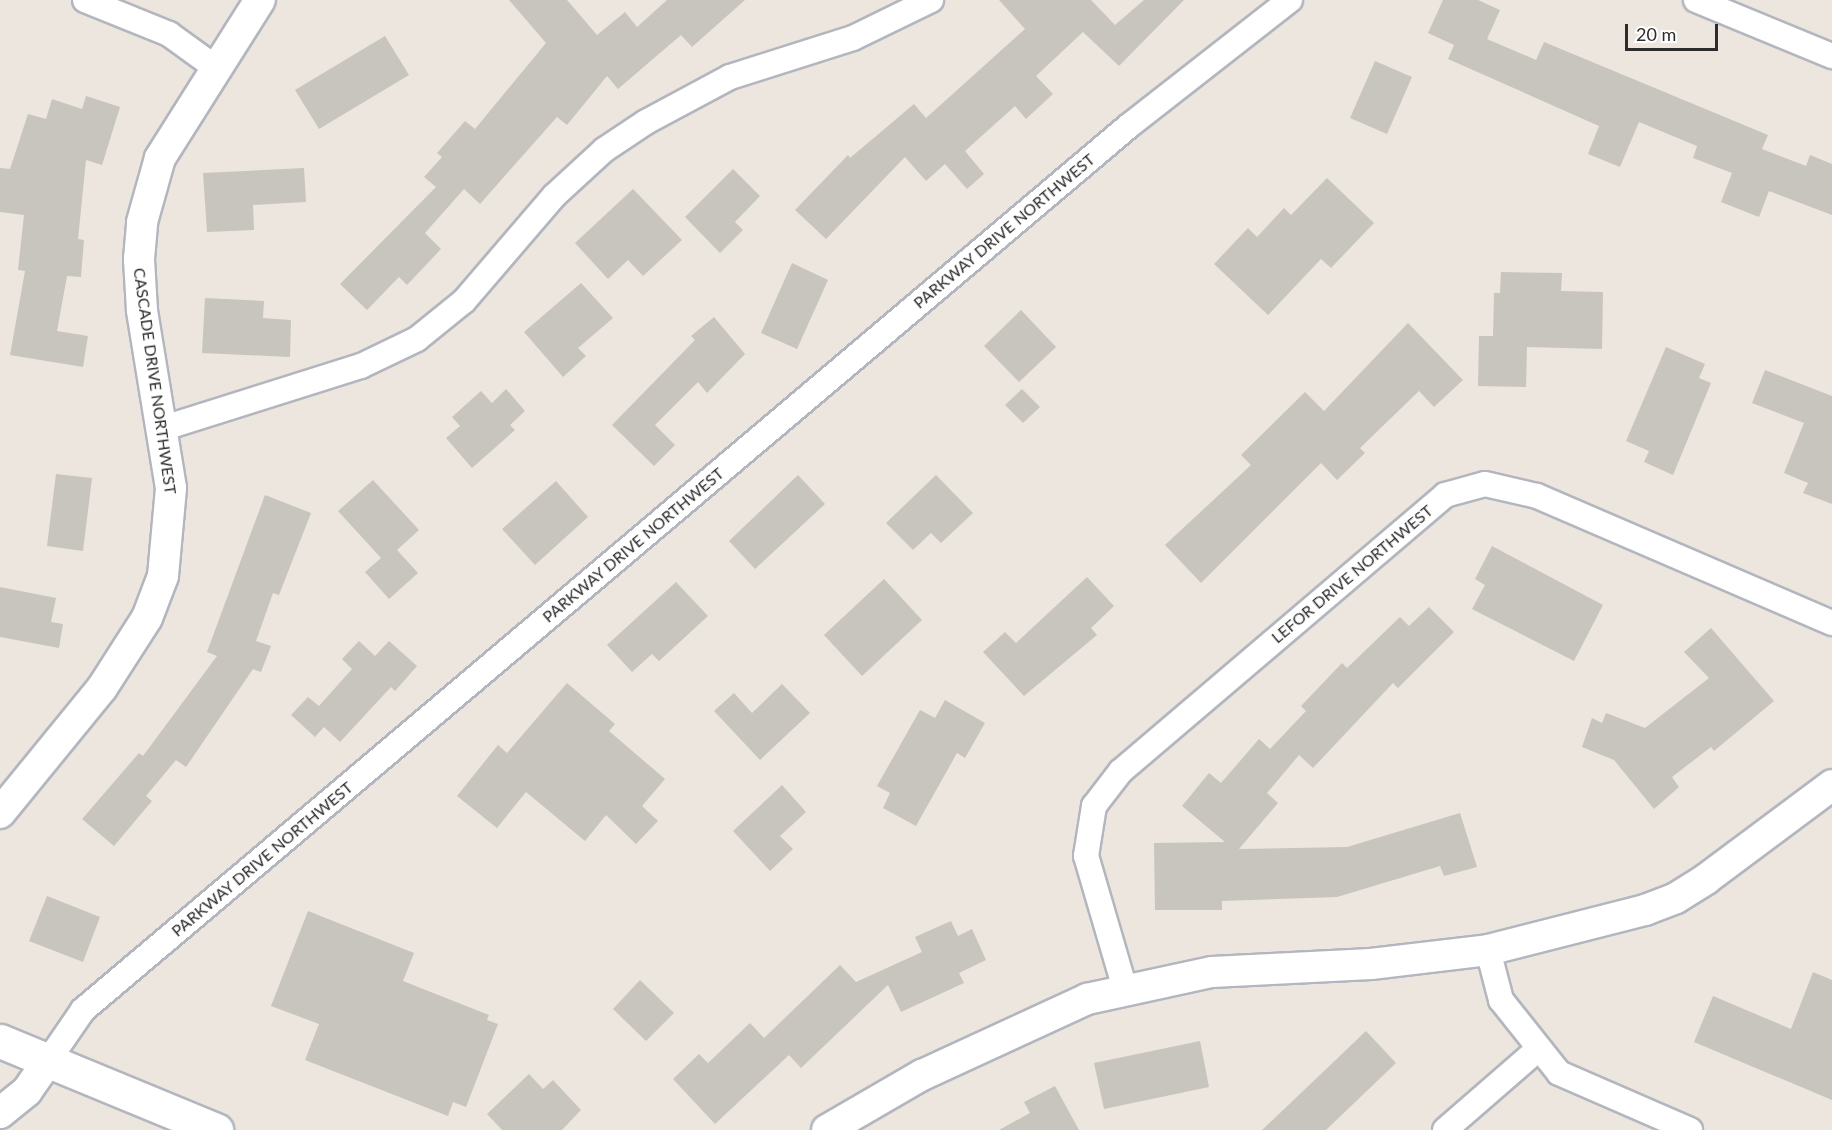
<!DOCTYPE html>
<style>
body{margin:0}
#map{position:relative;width:1832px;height:1130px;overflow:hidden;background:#ece6df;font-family:Lato,sans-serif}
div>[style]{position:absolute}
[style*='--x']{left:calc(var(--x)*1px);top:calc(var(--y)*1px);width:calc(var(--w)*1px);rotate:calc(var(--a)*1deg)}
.building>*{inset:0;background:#c8c4be}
.roads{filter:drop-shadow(2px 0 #b3b6be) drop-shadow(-2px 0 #b3b6be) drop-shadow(0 2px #b3b6be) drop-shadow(0 -2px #b3b6be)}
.minor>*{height:24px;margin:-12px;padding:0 12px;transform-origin:12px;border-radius:12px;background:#fff}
.tertiary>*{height:30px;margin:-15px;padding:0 15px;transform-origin:15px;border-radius:15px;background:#fff}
.secondary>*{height:33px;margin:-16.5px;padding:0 16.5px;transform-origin:16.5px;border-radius:16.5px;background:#fff}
span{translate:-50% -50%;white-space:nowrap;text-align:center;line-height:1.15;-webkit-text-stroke:4.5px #fff;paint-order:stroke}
.street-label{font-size:16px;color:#2c2c2c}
.scale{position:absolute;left:1625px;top:24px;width:93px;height:27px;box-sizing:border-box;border:3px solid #2c2c2c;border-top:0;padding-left:8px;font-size:18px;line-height:21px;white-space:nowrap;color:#2c2c2c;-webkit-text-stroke:4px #fff;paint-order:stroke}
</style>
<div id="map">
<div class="building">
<div style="clip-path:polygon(509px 0,567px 0,597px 35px,625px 12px,637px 27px,667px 0,745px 0,692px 47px,681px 35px,618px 89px,607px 76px,567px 125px,557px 117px,480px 204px,464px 189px,425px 233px,441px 249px,407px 285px,399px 277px,367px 310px,340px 284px,436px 187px,424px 177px,442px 157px,437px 153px,465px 121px,475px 129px,546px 43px)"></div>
<div style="clip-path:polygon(999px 0,1091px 0,1115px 25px,1144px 0,1184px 0,1119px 66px,1083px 32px,1036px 76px,1053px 94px,1026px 119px,1015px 106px,965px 151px,984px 174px,967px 189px,945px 164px,926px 181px,905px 157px,826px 239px,795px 210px,848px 155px,850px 158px,914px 104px,926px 118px,1025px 29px)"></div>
<div style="clip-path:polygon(1443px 0,1478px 0,1500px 10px,1487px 39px,1536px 60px,1544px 42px,1768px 135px,1762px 149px,1806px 166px,1810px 155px,1832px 164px,1832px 215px,1769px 191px,1759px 217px,1721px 202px,1732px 173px,1693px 158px,1697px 146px,1639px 122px,1620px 167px,1588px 154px,1599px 126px,1448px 59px,1454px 45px,1428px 33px)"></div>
<div style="clip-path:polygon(385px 36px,409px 75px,319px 129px,295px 90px)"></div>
<div style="clip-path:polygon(1375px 61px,1412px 77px,1387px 134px,1350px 118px)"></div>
<div style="clip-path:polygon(86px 96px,120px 107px,102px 165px,86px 160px,78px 239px,84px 240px,81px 277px,67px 276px,57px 331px,88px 336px,83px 367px,10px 355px,25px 271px,18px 270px,24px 215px,0 212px,0 168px,10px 169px,28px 114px,46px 119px,52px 99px,82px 109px)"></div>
<div style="clip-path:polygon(304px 168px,306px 202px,253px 205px,254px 230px,207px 232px,203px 173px)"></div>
<div style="clip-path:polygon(733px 169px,760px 196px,735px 222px,743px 230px,720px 253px,685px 217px)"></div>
<div style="clip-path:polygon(1327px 178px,1374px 223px,1331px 268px,1321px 259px,1268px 315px,1214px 264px,1248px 228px,1257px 237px,1284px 208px,1291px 215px)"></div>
<div style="clip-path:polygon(633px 189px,682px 240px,643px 276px,628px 260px,608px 279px,575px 243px)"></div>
<div style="clip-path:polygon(792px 263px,828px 280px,797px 349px,761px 333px)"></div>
<div style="clip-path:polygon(1501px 272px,1562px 273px,1561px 291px,1603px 292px,1602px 349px,1527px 347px,1526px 387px,1478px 386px,1479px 336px,1493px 336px,1494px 293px,1500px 293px)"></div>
<div style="clip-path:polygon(581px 283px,613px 318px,578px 348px,586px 356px,563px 377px,524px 332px)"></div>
<div style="clip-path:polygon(205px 298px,264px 301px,263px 318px,291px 320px,290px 357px,202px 353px)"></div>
<div style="clip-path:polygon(1021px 310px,1056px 347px,1019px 382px,984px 346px)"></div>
<div style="clip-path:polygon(714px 317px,745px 354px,707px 393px,698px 382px,655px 425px,675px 445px,654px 466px,612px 425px,695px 340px,691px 336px)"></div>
<div style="clip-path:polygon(1408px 323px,1463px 380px,1434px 407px,1419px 391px,1360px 448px,1365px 453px,1337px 480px,1321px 463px,1201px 583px,1165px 545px,1251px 465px,1241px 455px,1305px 392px,1324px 411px)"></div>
<div style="clip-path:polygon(1666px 347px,1705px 364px,1699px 378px,1711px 383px,1673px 475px,1644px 462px,1649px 451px,1626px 441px)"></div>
<div style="clip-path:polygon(1765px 370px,1832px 396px,1832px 504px,1803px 493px,1808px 483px,1784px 473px,1804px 423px,1752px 403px)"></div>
<div style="clip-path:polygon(506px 389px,525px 411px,510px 425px,515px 430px,472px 468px,446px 438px,460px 426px,452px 417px,481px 391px,492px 403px)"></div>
<div style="clip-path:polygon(1022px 389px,1040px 407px,1023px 423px,1005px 405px)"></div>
<div style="clip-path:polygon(56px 474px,92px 478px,83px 551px,47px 546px)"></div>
<div style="clip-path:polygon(798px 475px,825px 504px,755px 569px,729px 541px)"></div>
<div style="clip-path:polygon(936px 475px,973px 513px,941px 543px,931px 533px,913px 550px,886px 523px)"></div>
<div style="clip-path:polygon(373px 480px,419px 530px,397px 550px,418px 573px,389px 599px,365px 572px,381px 558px,338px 511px)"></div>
<div style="clip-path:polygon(556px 481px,588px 517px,535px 565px,502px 529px)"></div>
<div style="clip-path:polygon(265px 495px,311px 513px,279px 595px,273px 593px,256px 641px,271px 646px,261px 672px,253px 669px,186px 767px,176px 760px,146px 796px,152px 801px,114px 846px,82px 819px,139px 753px,143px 756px,217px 656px,207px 652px)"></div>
<div style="clip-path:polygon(1492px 546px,1603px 605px,1574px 661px,1472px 609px,1485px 585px,1475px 579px)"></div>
<div style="clip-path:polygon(1087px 577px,1114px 606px,1091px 628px,1097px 635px,1024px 696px,983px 652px,1005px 632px,1016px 643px)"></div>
<div style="clip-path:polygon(884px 579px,922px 620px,862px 676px,824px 635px)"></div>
<div style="clip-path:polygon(676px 582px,708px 616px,659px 661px,652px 654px,632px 672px,607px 645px)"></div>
<div style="clip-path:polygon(0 587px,56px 598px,51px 622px,63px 624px,59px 648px,0 637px)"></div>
<div style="clip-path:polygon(1429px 607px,1454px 632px,1398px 688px,1393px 683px,1313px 768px,1299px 755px,1267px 793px,1278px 803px,1239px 849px,1347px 847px,1460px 813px,1477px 867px,1444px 876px,1440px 866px,1337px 897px,1222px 901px,1222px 910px,1155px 910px,1154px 843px,1225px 842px,1182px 806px,1209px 773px,1221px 783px,1259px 739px,1270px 749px,1306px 711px,1301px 706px,1342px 663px,1347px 668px,1400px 617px,1409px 626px)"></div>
<div style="clip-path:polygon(1711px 628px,1774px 701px,1714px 751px,1711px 747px,1672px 777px,1679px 787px,1654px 809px,1614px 760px,1582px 747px,1592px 718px,1602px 723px,1606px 713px,1645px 728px,1709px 678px,1684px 652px)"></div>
<div style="clip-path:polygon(359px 641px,375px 656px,389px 641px,417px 666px,395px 691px,391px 687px,340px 742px,324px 727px,315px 737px,291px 715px,308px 697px,319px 706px,352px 669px,342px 659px)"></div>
<div style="clip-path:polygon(567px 683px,615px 724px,609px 731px,665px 779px,642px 806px,658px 821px,636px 844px,606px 815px,585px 841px,526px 792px,497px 828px,457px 796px,498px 745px,507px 753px)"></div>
<div style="clip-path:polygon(782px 684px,810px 713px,760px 760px,714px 711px,734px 693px,752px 713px)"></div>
<div style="clip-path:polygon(945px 700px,985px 723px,965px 758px,957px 753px,916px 826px,883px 808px,890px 793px,877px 786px,920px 710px,935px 718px)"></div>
<div style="clip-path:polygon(782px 785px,806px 812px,780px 836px,793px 849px,770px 871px,733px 831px)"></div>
<div style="clip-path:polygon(47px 896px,100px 917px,83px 962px,29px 941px)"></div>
<div style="clip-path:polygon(308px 911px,414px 953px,403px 981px,489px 1015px,487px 1020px,498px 1024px,466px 1107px,453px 1102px,448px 1116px,305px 1060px,319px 1024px,271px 1006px)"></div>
<div style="clip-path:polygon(951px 921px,958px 936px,972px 929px,986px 960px,959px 973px,964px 983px,901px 1012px,888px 985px,801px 1068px,789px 1055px,715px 1124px,673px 1079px,699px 1054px,708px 1063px,750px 1023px,764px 1038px,840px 965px,856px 982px,922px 952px,915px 937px)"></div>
<div style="clip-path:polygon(1813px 972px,1832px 980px,1832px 1100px,1694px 1042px,1713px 996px,1791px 1029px)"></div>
<div style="clip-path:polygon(640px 980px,674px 1013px,646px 1041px,613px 1009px)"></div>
<div style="clip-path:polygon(1366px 1031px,1396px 1063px,1326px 1130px,1262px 1130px)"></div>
<div style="clip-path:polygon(1200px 1041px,1209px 1087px,1104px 1109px,1094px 1063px)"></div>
<div style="clip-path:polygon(529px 1074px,543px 1089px,553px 1080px,581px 1110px,562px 1130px,502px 1130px,487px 1114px)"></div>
<div style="clip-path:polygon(1055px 1086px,1079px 1130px,999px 1130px,1030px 1113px,1024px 1102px)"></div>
</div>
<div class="roads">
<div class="minor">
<div style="--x:85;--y:0;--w:91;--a:22"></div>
<div style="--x:169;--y:34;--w:58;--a:35.9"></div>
<div style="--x:1696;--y:0;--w:147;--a:22.4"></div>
<div style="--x:164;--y:428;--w:207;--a:-17.5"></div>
<div style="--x:361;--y:366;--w:62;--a:-25.7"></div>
<div style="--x:417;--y:339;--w:60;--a:-39"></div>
<div style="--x:464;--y:301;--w:138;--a:-49.4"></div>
<div style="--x:554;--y:196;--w:68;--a:-42.6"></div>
<div style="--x:604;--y:150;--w:50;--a:-33.7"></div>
<div style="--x:646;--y:122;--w:95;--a:-28.2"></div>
<div style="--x:730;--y:77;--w:129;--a:-17.6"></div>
<div style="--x:853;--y:38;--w:87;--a:-26"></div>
<div style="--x:1488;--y:950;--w:52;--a:75.4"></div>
<div style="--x:1501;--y:1000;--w:93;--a:51.5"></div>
<div style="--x:1559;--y:1073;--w:143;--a:23.5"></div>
<div style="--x:1125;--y:989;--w:139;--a:-106.3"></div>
<div style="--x:1086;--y:856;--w:51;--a:-80.9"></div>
<div style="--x:1094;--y:806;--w:44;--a:-52.4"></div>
<div style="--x:1121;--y:771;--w:426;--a:-40.4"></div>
<div style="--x:1445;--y:495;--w:41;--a:-15.4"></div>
<div style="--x:1485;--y:484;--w:53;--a:13"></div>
<div style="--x:1537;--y:496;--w:321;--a:23.3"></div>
<div style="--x:48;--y:1061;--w:62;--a:-55.5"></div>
<div style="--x:83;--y:1010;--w:1371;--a:-40.21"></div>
<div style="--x:1130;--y:125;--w:203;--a:-38"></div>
<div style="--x:1445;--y:1130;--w:122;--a:-41"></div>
</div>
<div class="tertiary">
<div style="--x:0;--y:813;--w:161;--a:-50.8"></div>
<div style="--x:102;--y:688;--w:83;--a:-57.3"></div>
<div style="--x:147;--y:618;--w:45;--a:-69.1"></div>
<div style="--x:163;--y:576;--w:88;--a:-84.8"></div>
<div style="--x:171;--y:488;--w:180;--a:-99.3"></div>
<div style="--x:142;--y:310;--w:51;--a:-93.4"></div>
<div style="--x:139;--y:259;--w:37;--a:-85"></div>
<div style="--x:142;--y:222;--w:66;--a:-74.3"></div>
<div style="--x:160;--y:158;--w:187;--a:-57.7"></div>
<div style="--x:0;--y:1113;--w:35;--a:-39"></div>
<div style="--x:27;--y:1091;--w:37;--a:-55"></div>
<div style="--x:827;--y:1130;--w:110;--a:-30.1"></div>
<div style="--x:922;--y:1075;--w:182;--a:-24.7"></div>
<div style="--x:1087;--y:999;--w:128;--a:-12.2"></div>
<div style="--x:1212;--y:972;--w:159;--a:-2.9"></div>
<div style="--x:1371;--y:964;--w:118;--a:-6.8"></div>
<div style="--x:1488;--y:950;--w:162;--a:-14.3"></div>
<div style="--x:1645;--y:910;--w:33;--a:-21"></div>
<div style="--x:1676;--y:898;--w:36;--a:-32"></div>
<div style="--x:1706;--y:879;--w:157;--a:-36.7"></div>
</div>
<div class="secondary">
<div style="--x:0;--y:1041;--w:234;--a:22.4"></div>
</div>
</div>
<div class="street-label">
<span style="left:1004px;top:231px;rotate:-40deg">PARKWAY DRIVE NORTHWEST</span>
<span style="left:155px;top:381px;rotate:82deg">CASCADE DRIVE NORTHWEST</span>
<span style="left:633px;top:545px;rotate:-40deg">PARKWAY DRIVE NORTHWEST</span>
<span style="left:1352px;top:574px;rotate:-40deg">LEFOR DRIVE NORTHWEST</span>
<span style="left:262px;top:859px;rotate:-40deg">PARKWAY DRIVE NORTHWEST</span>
</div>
<div class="scale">20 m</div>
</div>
